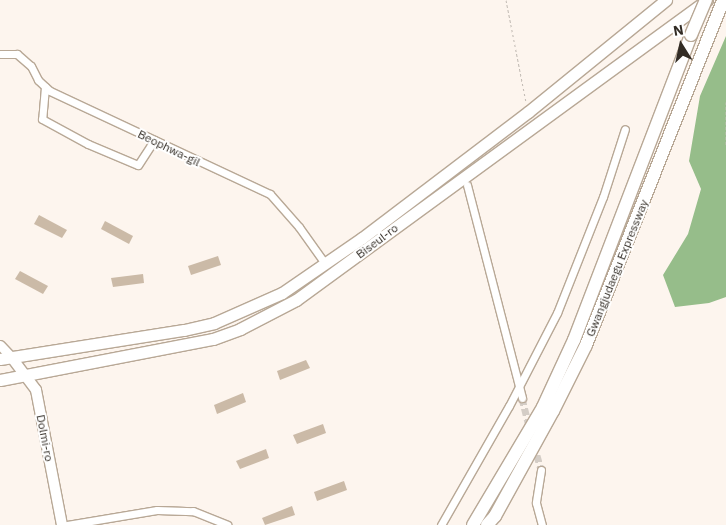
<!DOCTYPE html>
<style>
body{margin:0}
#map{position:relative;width:726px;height:525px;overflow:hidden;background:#fdf5ee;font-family:"IBM Plex Sans",sans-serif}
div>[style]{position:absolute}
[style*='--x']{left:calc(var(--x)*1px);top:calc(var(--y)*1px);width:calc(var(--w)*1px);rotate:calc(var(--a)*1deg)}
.forest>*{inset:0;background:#96bd8a}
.building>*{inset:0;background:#cbbaa7}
.minor-tunnel>*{height:7px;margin-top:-3.5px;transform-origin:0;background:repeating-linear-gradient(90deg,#d4cdc6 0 7px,transparent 0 10.5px)}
.path>*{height:1px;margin-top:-0.5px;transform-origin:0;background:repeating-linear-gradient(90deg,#c0b9b2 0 2.5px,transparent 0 5px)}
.roads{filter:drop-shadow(1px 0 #b8a896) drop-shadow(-1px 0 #b8a896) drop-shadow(0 1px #b8a896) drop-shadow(0 -1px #b8a896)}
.minor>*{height:7px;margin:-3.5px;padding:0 3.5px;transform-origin:3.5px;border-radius:3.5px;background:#fff}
.tertiary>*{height:9px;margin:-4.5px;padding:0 4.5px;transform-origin:4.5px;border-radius:4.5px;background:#fff}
.secondary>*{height:10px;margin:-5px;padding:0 5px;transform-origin:5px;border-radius:5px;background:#fff}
.primary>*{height:11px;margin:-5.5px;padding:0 5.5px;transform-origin:5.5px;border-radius:5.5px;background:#fff}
.motorway>*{height:12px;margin:-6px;padding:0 6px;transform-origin:6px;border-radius:6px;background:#fff}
.bridges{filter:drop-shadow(1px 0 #b8a896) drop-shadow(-1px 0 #b8a896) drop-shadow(0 1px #b8a896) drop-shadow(0 -1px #b8a896)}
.motorway-bridge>*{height:12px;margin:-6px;padding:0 6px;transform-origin:6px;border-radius:6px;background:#fff}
span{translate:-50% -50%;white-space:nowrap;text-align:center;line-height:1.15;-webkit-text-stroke:4px #fff;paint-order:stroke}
.street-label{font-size:12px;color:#322c25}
.north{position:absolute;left:656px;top:20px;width:50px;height:50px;-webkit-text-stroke:4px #fff;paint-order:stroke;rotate:350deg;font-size:14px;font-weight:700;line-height:20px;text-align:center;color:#322c25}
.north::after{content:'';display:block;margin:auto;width:18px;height:22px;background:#322c25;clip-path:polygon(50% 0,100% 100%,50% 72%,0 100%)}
</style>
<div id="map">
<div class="forest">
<div style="clip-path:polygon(726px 36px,726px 297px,709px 303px,675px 307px,663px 275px,688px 234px,701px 189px,689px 161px,700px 96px)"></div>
</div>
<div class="building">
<div style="clip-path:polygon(39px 215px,67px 230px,62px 238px,34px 224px)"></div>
<div style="clip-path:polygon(105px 221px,133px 236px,129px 244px,101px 229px)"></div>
<div style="clip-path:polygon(218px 256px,221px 265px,191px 275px,188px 266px)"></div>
<div style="clip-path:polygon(20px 271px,48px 286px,43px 294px,15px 279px)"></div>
<div style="clip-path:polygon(143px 274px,144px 283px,113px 287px,111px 278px)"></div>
<div style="clip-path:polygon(306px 360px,310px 368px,280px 380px,277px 371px)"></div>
<div style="clip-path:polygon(243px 393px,246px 402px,217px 414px,214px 405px)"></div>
<div style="clip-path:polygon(323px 424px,326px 433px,297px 444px,293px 435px)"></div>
<div style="clip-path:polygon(266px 449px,269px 458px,240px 469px,236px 461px)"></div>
<div style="clip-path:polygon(344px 481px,347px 490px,317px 501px,314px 492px)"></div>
<div style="clip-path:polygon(292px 506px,295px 515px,265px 525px,262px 518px)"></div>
</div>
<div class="minor-tunnel">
<div style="--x:522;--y:398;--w:32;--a:76"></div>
<div style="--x:534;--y:445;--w:26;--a:74"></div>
</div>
<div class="path">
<div style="--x:506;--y:0;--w:104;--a:78.9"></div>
<div style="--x:726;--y:102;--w:44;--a:90"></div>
</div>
<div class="roads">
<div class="minor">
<div style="--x:0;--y:54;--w:17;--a:0"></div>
<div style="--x:17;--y:54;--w:18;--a:41"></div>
<div style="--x:31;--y:66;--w:16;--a:63"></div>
<div style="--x:38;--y:80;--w:16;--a:43"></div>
<div style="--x:50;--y:91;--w:243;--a:25.1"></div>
<div style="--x:270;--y:194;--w:44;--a:48.7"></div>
<div style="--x:299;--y:227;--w:43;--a:54.5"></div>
<div style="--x:45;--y:87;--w:32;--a:95"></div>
<div style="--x:42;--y:119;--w:52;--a:28.5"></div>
<div style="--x:88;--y:144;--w:54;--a:22.8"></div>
<div style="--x:138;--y:165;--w:30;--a:-57"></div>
<div style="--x:467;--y:185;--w:220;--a:75.5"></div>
<div style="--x:541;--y:470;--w:33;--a:99"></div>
<div style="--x:536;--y:503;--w:23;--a:75"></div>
<div style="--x:67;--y:525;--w:91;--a:-9.5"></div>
<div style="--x:157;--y:510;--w:36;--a:2"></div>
<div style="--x:193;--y:511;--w:37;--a:22"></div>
<div style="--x:441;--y:525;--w:137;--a:-60.3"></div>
<div style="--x:509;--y:406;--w:105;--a:-62.7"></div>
<div style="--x:557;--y:313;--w:125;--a:-68.4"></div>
<div style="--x:603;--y:197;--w:71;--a:-72.1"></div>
</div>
<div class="tertiary">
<div style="--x:0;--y:345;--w:18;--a:47"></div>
</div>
<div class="secondary">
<div style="--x:12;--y:358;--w:40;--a:53"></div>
<div style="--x:36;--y:390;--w:137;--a:79.1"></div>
</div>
<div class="primary">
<div style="--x:0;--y:359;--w:186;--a:-9"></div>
<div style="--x:184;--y:330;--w:31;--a:-13"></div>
<div style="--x:214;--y:323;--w:74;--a:-23.8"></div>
<div style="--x:282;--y:293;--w:97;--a:-34.5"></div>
<div style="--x:362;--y:238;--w:208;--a:-37.2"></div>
<div style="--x:528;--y:112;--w:178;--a:-39.1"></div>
<div style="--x:0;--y:380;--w:217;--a:-10.9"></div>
<div style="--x:213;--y:339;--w:29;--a:-20"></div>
<div style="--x:240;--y:329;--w:63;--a:-27.4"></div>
<div style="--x:296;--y:300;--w:509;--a:-36.13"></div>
</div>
<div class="motorway">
<div style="--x:473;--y:525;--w:137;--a:-59.3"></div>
<div style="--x:543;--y:407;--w:74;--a:-65.2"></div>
<div style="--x:574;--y:340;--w:327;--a:-69"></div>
<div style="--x:487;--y:525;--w:12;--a:-48"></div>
<div style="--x:495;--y:516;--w:120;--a:-61.1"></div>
<div style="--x:553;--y:411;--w:74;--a:-63.4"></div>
<div style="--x:586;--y:345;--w:371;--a:-68.3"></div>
</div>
</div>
<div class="bridges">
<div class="motorway-bridge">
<div style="--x:691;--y:35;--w:38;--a:-67"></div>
</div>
</div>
<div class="street-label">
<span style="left:169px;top:148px;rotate:26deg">Beophwa-gil</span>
<span style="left:377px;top:241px;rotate:-37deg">Biseul-ro</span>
<span style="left:617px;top:268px;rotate:-68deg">Gwangjudaegu Expressway</span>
<span style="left:45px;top:438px;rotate:79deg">Dolmi-ro</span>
</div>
<div class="north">N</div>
</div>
